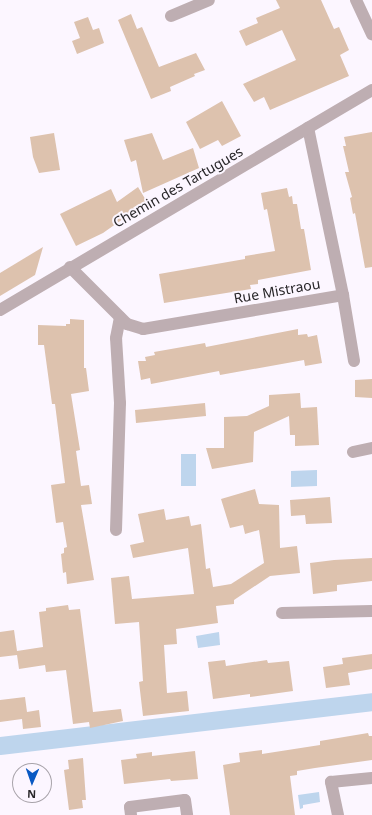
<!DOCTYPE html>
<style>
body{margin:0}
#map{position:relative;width:372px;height:815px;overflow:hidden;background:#fcf6ff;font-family:"Noto Sans",sans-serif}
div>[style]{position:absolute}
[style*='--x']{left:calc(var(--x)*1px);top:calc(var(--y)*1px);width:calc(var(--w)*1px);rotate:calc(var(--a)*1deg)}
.water>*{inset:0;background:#bed5ed}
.canal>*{height:18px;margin:-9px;padding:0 9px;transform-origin:9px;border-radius:9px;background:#bed5ed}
.building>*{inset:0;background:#ddc2ae}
.minor>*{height:12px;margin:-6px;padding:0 6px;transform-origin:6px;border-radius:6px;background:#beaeb2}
span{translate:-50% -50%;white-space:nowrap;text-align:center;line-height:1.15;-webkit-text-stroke:4px #fcf6ff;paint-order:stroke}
.street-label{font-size:14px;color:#29272a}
.north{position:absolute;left:12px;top:763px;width:40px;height:40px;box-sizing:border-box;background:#fcf6ff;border:1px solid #a8a3aa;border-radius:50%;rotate:182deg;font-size:11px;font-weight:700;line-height:16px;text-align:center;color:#29272a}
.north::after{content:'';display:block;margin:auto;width:14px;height:18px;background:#0959c3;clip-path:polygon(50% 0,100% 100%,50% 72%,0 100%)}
</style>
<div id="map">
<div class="water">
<div style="clip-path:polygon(181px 454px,196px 454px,196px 486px,181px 486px)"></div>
<div style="clip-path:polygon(317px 470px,317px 486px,291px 487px,291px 471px)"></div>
<div style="clip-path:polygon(219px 632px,220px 645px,198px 648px,196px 636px)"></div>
<div style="clip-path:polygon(319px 792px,320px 802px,303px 805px,303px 808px,300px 809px,298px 795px)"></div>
</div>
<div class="canal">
<div style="--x:0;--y:746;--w:375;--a:-6.7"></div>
</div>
<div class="building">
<div style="clip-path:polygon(276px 0,321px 0,334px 29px,339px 27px,349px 50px,340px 55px,349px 76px,270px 110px,264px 97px,254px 102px,243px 84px,296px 60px,282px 30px,246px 46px,239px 31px,258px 23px,256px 18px,280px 8px)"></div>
<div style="clip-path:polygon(131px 14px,137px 29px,142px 27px,159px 67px,196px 53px,205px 70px,194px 74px,195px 76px,170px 87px,171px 91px,151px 99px,118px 20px)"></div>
<div style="clip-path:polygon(88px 17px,93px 30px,99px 28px,104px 43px,77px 54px,72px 41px,80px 38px,74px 22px)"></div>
<div style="clip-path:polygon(222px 101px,241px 136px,222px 146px,218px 140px,200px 149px,186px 122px)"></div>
<div style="clip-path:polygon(372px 132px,372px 267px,365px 268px,355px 213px,353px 214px,350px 198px,352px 197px,345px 172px,349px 172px,343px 146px,346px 146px,344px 137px)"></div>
<div style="clip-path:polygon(54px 133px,60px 170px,39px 173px,33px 157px,30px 137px)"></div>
<div style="clip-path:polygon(152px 133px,163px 160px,193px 148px,199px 168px,143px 193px,136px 160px,131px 162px,124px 140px)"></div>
<div style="clip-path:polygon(138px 187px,147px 202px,103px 233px,76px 246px,60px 214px,111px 189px,117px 202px)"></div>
<div style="clip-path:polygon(287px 188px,289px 197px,292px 196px,293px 204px,297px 204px,301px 229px,304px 229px,311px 270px,258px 280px,258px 284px,250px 285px,251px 289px,164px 303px,159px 274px,245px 259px,245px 256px,275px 251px,267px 209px,264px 210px,261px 193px)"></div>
<div style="clip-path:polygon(43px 247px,35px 275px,0 296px,0 273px)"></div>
<div style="clip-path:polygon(70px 319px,84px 320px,84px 368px,86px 368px,89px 391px,71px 394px,80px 450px,76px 451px,81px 486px,89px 485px,92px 504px,81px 505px,94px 580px,67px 584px,66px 572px,63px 573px,61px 554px,64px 553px,64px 548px,67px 547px,63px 522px,56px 523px,51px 485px,65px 483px,55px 404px,52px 404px,44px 345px,38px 345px,38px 325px,66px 326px,66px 324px,70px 324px)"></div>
<div style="clip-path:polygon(298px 329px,298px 335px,307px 334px,308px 337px,317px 335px,322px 363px,305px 366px,304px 360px,220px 375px,219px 371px,151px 384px,150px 378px,141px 380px,138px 361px,146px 361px,145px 357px,155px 355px,154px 352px,205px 343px,206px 347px)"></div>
<div style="clip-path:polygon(372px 379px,372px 398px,355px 397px,355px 380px)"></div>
<div style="clip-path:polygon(300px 393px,301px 408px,317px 407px,319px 445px,295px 446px,295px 435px,290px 435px,289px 416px,254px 432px,253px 462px,212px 469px,206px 448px,224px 448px,224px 417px,247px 416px,269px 406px,269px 395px)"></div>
<div style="clip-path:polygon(205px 403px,206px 416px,136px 423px,135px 410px)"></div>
<div style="clip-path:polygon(255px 489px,259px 504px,279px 505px,280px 548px,297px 546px,300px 573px,270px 576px,234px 600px,234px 604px,216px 606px,218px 623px,176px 629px,177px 644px,164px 645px,167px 693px,187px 691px,189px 711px,143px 716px,139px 682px,143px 681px,139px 622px,115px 624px,111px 578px,129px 576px,132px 599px,194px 594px,188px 548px,133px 558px,130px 545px,144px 542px,138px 514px,164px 509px,166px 520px,189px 516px,191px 526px,201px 524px,206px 569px,210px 568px,213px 587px,231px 584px,264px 563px,259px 530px,245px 534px,243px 525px,230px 528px,221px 499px)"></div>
<div style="clip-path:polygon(330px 497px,332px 523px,306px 524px,305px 515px,291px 516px,290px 500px)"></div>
<div style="clip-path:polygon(372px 558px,372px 581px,337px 585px,337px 591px,313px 594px,310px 563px,334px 560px)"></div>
<div style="clip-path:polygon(68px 605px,69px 610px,80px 609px,93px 712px,121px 709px,123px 721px,90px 728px,89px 722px,73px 724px,66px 670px,46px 672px,45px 665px,19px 669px,17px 655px,0 657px,0 632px,14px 630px,17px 651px,43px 647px,39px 612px,46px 611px,46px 608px)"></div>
<div style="clip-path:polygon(372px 654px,372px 669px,348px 673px,350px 685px,326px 688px,323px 667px,343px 664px,342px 658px)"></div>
<div style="clip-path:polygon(225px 660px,226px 666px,267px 660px,268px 663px,289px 661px,293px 691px,250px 697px,250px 694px,213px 699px,208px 662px)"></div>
<div style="clip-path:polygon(25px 697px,27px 712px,39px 710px,41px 727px,23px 729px,22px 719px,0 722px,0 700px)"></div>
<div style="clip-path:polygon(368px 733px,369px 736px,372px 736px,372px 760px,315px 768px,297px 771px,297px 775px,290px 776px,295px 815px,230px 815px,223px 765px,240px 762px,239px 753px,262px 750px,262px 754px,320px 745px,320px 741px)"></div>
<div style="clip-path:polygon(195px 751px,198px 779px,171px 781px,170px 779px,124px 784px,121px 760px,137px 758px,136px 754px,152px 752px,152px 756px)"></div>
<div style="clip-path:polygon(83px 758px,86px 800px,82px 800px,83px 808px,69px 810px,64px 770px,69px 769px,68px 760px)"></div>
</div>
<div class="minor">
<div style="--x:356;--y:0;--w:38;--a:65"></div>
<div style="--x:171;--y:16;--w:41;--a:-22.8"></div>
<div style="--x:70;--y:267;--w:81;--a:45"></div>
<div style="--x:127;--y:324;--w:17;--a:17"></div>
<div style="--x:143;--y:329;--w:203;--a:-9.6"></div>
<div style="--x:343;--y:295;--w:171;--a:-101.8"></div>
<div style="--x:343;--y:295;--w:67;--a:80.5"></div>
<div style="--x:0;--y:310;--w:432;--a:-30.6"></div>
<div style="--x:353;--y:452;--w:19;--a:-12"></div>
<div style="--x:116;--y:530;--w:127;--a:-88.2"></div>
<div style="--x:120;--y:403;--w:65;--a:-93.5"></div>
<div style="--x:116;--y:338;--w:21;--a:-79"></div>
<div style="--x:282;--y:613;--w:90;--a:-1.3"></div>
<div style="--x:131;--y:815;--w:8;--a:-97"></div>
<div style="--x:130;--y:807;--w:55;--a:-7.3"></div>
<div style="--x:185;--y:800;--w:15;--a:82"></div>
<div style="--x:338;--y:815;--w:34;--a:-102"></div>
<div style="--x:331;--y:782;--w:41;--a:-5.6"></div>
</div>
<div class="street-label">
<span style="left:178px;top:187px;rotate:-30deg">Chemin des Tartugues</span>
<span style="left:277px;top:291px;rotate:-10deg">Rue Mistraou</span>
</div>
<div class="north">N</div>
</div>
